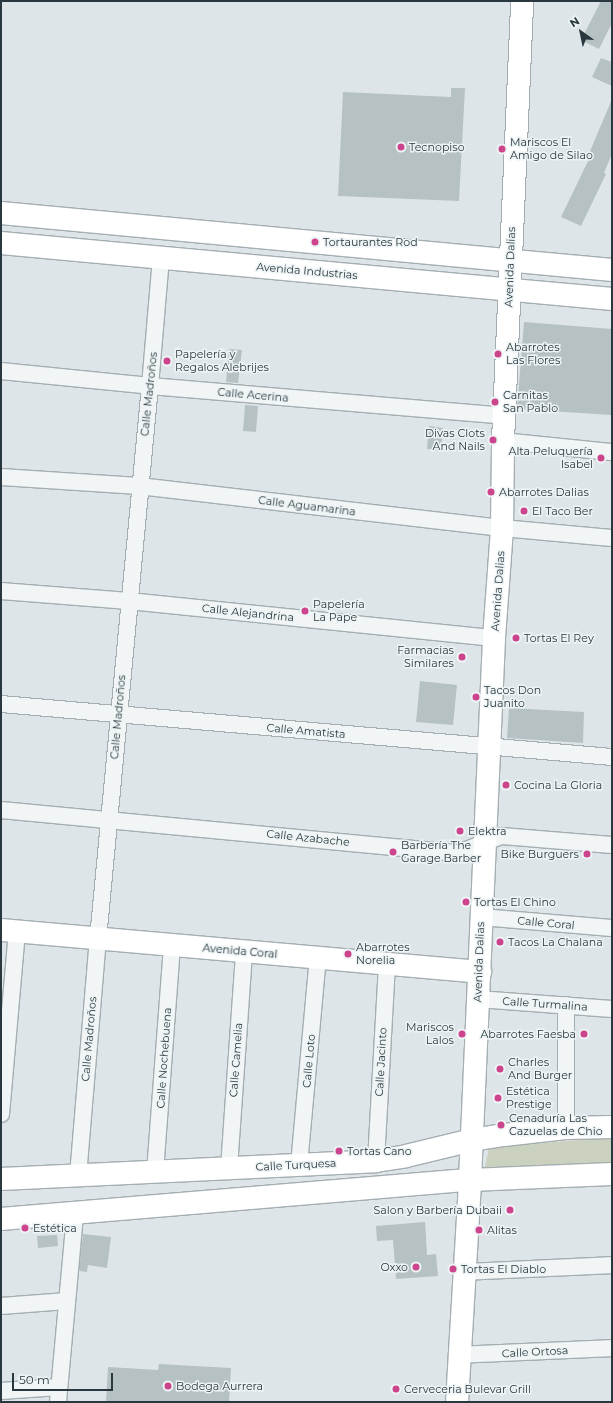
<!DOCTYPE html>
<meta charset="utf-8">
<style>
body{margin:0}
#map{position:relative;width:613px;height:1403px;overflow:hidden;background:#dee5e8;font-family:Montserrat,sans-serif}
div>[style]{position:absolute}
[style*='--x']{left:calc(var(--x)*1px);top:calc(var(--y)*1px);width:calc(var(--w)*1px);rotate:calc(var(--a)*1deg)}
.green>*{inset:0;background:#cbd1bf}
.building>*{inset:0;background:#b6c1c4}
.roads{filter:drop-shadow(1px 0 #a4aeb2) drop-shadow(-1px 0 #a4aeb2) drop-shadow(0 1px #a4aeb2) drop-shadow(0 -1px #a4aeb2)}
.street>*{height:16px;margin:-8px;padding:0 8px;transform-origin:8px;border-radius:8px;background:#f1f5f6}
.secondary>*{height:22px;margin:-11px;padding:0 11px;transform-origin:11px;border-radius:11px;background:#fff}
.dots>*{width:11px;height:11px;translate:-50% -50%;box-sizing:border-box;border:2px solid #eef4f5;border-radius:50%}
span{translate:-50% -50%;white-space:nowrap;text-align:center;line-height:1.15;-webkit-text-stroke:3px #eef4f5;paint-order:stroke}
.poi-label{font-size:11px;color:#28383e}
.left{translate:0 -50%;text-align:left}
.right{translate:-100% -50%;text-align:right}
.street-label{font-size:11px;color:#28383e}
.frame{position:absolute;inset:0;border:2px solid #28383e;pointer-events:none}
.north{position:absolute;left:561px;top:12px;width:40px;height:40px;-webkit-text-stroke:3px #eef4f5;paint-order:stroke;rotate:327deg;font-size:11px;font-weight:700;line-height:16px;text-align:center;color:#28383e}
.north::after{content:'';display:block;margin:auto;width:14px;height:18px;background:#28383e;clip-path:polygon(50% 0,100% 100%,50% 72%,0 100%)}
.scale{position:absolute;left:12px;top:1373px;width:101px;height:18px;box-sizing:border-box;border:2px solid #28383e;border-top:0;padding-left:5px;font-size:12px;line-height:14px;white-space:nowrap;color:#28383e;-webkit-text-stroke:3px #eef4f5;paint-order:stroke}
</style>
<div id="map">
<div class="green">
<div style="clip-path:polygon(612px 1137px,612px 1164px,483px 1175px,489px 1148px)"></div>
</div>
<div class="building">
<div style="clip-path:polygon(601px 1px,612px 1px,612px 23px,599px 49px,581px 40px)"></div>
<div style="clip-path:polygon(601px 58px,612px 62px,612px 86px,592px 77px)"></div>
<div style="clip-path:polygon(451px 88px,465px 88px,459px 201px,338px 196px,343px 92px,451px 97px)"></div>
<div style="clip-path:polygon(612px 99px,612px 154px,604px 173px,606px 174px,581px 226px,561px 217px,590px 157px,588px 156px)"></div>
<div style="clip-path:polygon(524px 322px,612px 329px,612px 415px,517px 409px)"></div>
<div style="clip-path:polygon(229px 349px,242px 350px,238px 383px,226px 382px)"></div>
<div style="clip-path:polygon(245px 405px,258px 406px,256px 432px,243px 431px)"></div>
<div style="clip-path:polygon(429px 426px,443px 428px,441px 450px,427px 449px)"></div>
<div style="clip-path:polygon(420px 681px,457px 685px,453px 725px,416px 722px)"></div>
<div style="clip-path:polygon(509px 708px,584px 712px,583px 743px,507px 738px)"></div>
<div style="clip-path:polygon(425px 1222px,427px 1255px,436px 1254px,438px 1276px,396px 1279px,393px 1240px,377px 1241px,376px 1226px)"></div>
<div style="clip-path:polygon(83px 1234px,111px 1237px,107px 1268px,88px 1265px,87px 1272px,79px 1271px)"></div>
<div style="clip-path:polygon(57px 1235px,58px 1246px,38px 1248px,37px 1236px)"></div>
<div style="clip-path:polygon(159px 1364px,231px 1368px,229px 1402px,106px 1402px,108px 1367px,158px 1370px)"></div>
</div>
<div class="roads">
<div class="street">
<div style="--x:1;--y:371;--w:150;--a:5.7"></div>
<div style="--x:150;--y:386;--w:356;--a:4.8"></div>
<div style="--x:503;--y:441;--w:110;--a:5.8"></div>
<div style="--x:1;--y:477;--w:138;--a:3.7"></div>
<div style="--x:139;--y:486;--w:365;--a:6.6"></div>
<div style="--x:502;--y:528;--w:110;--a:5.2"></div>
<div style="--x:1;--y:591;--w:128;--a:4.5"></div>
<div style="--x:129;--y:601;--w:367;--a:5.8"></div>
<div style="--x:1;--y:704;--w:613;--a:4.96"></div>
<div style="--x:1;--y:810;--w:460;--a:5.4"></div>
<div style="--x:459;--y:853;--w:45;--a:-22"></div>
<div style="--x:501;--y:836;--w:111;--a:4.6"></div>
<div style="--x:481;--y:917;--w:131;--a:4.8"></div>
<div style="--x:478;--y:999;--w:134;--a:4.3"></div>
<div style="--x:1;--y:1114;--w:183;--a:-85"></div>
<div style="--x:566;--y:1128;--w:123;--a:-90"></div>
<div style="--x:376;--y:1161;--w:197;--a:-86.8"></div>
<div style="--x:299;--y:1165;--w:208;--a:-84.8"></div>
<div style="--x:229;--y:1168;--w:218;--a:-86"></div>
<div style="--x:155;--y:1172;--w:228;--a:-85.7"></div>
<div style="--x:78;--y:1176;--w:238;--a:-85.2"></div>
<div style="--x:98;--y:939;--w:555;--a:-84.63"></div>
<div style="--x:150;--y:386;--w:128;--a:-85.1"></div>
<div style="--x:464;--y:1272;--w:148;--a:-2.7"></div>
<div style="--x:1;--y:1306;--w:66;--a:-4.3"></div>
<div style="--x:458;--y:1355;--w:154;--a:-2.6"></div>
<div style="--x:1;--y:1391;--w:58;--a:-3.9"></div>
<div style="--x:58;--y:1402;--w:189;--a:-84.8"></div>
</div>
<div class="secondary">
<div style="--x:1;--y:213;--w:614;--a:5.33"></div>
<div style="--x:1;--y:243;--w:614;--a:5.24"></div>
<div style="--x:1;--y:930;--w:481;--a:5"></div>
<div style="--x:1;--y:1179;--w:375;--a:-2.7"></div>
<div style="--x:376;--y:1161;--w:30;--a:-9"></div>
<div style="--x:406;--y:1156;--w:68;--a:-13.6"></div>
<div style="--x:472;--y:1140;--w:32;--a:-9"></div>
<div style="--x:504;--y:1135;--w:62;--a:-6.4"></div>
<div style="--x:566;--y:1128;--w:46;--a:-1.2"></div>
<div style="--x:1;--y:1219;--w:471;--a:-4.8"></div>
<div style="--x:470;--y:1180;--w:142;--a:-2.4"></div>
<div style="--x:457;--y:1402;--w:222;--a:-86.6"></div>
<div style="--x:470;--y:1180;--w:543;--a:-87.46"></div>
<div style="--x:494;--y:638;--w:110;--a:-85.8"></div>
<div style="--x:502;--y:528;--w:87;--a:-89.3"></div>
<div style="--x:503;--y:441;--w:440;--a:-87.5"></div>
</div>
</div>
<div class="dots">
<div style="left:401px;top:147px;background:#cc448c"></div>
<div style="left:502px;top:149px;background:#cc448c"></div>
<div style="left:315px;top:242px;background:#cc448c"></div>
<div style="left:498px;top:354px;background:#cc448c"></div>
<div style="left:167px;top:361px;background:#cc448c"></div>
<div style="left:495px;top:402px;background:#cc448c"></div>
<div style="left:493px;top:440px;background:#cc448c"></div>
<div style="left:601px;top:458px;background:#cc448c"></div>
<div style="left:491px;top:492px;background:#cc448c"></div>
<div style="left:524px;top:511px;background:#cc448c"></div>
<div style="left:305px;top:611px;background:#cc448c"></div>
<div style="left:516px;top:638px;background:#cc448c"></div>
<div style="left:462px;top:657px;background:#cc448c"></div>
<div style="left:476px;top:697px;background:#cc448c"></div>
<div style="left:506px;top:785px;background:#cc448c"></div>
<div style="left:460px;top:831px;background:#cc448c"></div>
<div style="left:393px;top:852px;background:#cc448c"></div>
<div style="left:587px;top:854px;background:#cc448c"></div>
<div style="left:466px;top:902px;background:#cc448c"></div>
<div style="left:500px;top:942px;background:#cc448c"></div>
<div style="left:348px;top:954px;background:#cc448c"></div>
<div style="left:462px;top:1034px;background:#cc448c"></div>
<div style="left:584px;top:1034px;background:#cc448c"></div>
<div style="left:500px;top:1069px;background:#cc448c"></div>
<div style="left:498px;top:1098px;background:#cc448c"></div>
<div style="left:501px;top:1125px;background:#cc448c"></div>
<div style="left:339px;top:1151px;background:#cc448c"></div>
<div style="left:510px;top:1210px;background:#cc448c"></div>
<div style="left:25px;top:1228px;background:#cc448c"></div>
<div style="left:479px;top:1230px;background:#cc448c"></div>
<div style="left:416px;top:1267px;background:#cc448c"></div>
<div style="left:453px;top:1269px;background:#cc448c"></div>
<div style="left:168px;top:1386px;background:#cc448c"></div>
<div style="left:396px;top:1389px;background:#cc448c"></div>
</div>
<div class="poi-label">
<span class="left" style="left:510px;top:149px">Mariscos El<br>Amigo de Silao</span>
<span class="left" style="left:409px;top:147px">Tecnopiso</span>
<span class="left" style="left:323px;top:242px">Tortaurantes Rod</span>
<span class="left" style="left:506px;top:354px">Abarrotes<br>Las Flores</span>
<span class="left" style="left:175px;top:361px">Papelería y<br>Regalos Alebrijes</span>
<span class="left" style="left:503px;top:402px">Carnitas<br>San Pablo</span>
<span class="right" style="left:485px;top:440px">Divas Clots<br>And Nails</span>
<span class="right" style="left:593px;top:458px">Alta Peluquería<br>Isabel</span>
<span class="left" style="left:499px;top:492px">Abarrotes Dalias</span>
<span class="left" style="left:532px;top:511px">El Taco Ber</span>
<span class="left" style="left:313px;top:611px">Papelería<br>La Pape</span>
<span class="left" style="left:524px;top:638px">Tortas El Rey</span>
<span class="right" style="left:454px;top:657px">Farmacias<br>Similares</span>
<span class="left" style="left:484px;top:697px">Tacos Don<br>Juanito</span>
<span class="left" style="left:514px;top:785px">Cocina La Gloria</span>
<span class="left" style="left:468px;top:831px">Elektra</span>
<span class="left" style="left:401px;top:852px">Barbería The<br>Garage Barber</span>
<span class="right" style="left:579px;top:854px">Bike Burguers</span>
<span class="left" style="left:474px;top:902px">Tortas El Chino</span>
<span class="left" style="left:508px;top:942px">Tacos La Chalana</span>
<span class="left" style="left:356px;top:954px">Abarrotes<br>Norelia</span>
<span class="right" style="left:454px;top:1034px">Mariscos<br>Lalos</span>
<span class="right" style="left:576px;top:1034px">Abarrotes Faesba</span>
<span class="left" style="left:508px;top:1069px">Charles<br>And Burger</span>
<span class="left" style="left:506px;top:1098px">Estética<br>Prestige</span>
<span class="left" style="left:509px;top:1125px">Cenaduría Las<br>Cazuelas de Chio</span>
<span class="left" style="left:347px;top:1151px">Tortas Cano</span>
<span class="right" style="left:502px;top:1210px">Salon y Barbería Dubaii</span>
<span class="left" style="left:33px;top:1228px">Estética</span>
<span class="left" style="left:487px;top:1230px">Alitas</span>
<span class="right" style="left:408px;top:1267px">Oxxo</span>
<span class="left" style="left:461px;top:1269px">Tortas El Diablo</span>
<span class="left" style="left:176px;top:1386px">Bodega Aurrera</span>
<span class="left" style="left:404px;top:1389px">Cerveceria Bulevar Grill</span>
</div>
<div class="street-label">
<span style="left:510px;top:267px;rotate:-88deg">Avenida Dalias</span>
<span style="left:307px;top:271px;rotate:5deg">Avenida Industrias</span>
<span style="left:149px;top:394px;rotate:-84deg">Calle Madroños</span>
<span style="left:253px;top:395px;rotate:5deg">Calle Acerina</span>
<span style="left:307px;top:506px;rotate:7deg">Calle Aguamarina</span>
<span style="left:498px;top:591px;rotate:-86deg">Avenida Dalias</span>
<span style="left:248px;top:613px;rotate:6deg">Calle Alejandrina</span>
<span style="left:118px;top:717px;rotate:-85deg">Calle Madroños</span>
<span style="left:306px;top:731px;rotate:5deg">Calle Amatista</span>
<span style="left:308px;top:838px;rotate:6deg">Calle Azabache</span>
<span style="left:546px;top:923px;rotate:5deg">Calle Coral</span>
<span style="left:240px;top:951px;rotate:5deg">Avenida Coral</span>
<span style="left:479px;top:962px;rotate:-88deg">Avenida Dalias</span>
<span style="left:545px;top:1004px;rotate:4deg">Calle Turmalina</span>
<span style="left:89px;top:1039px;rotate:-85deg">Calle Madroños</span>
<span style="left:164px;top:1058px;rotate:-86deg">Calle Nochebuena</span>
<span style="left:236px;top:1060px;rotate:-86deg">Calle Camelia</span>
<span style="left:309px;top:1061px;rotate:-85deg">Calle Loto</span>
<span style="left:381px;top:1062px;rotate:-87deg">Calle Jacinto</span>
<span style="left:296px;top:1165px;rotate:-3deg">Calle Turquesa</span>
<span style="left:535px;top:1352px;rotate:-3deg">Calle Ortosa</span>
</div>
<div class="frame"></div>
<div class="north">N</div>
<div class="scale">50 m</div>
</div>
